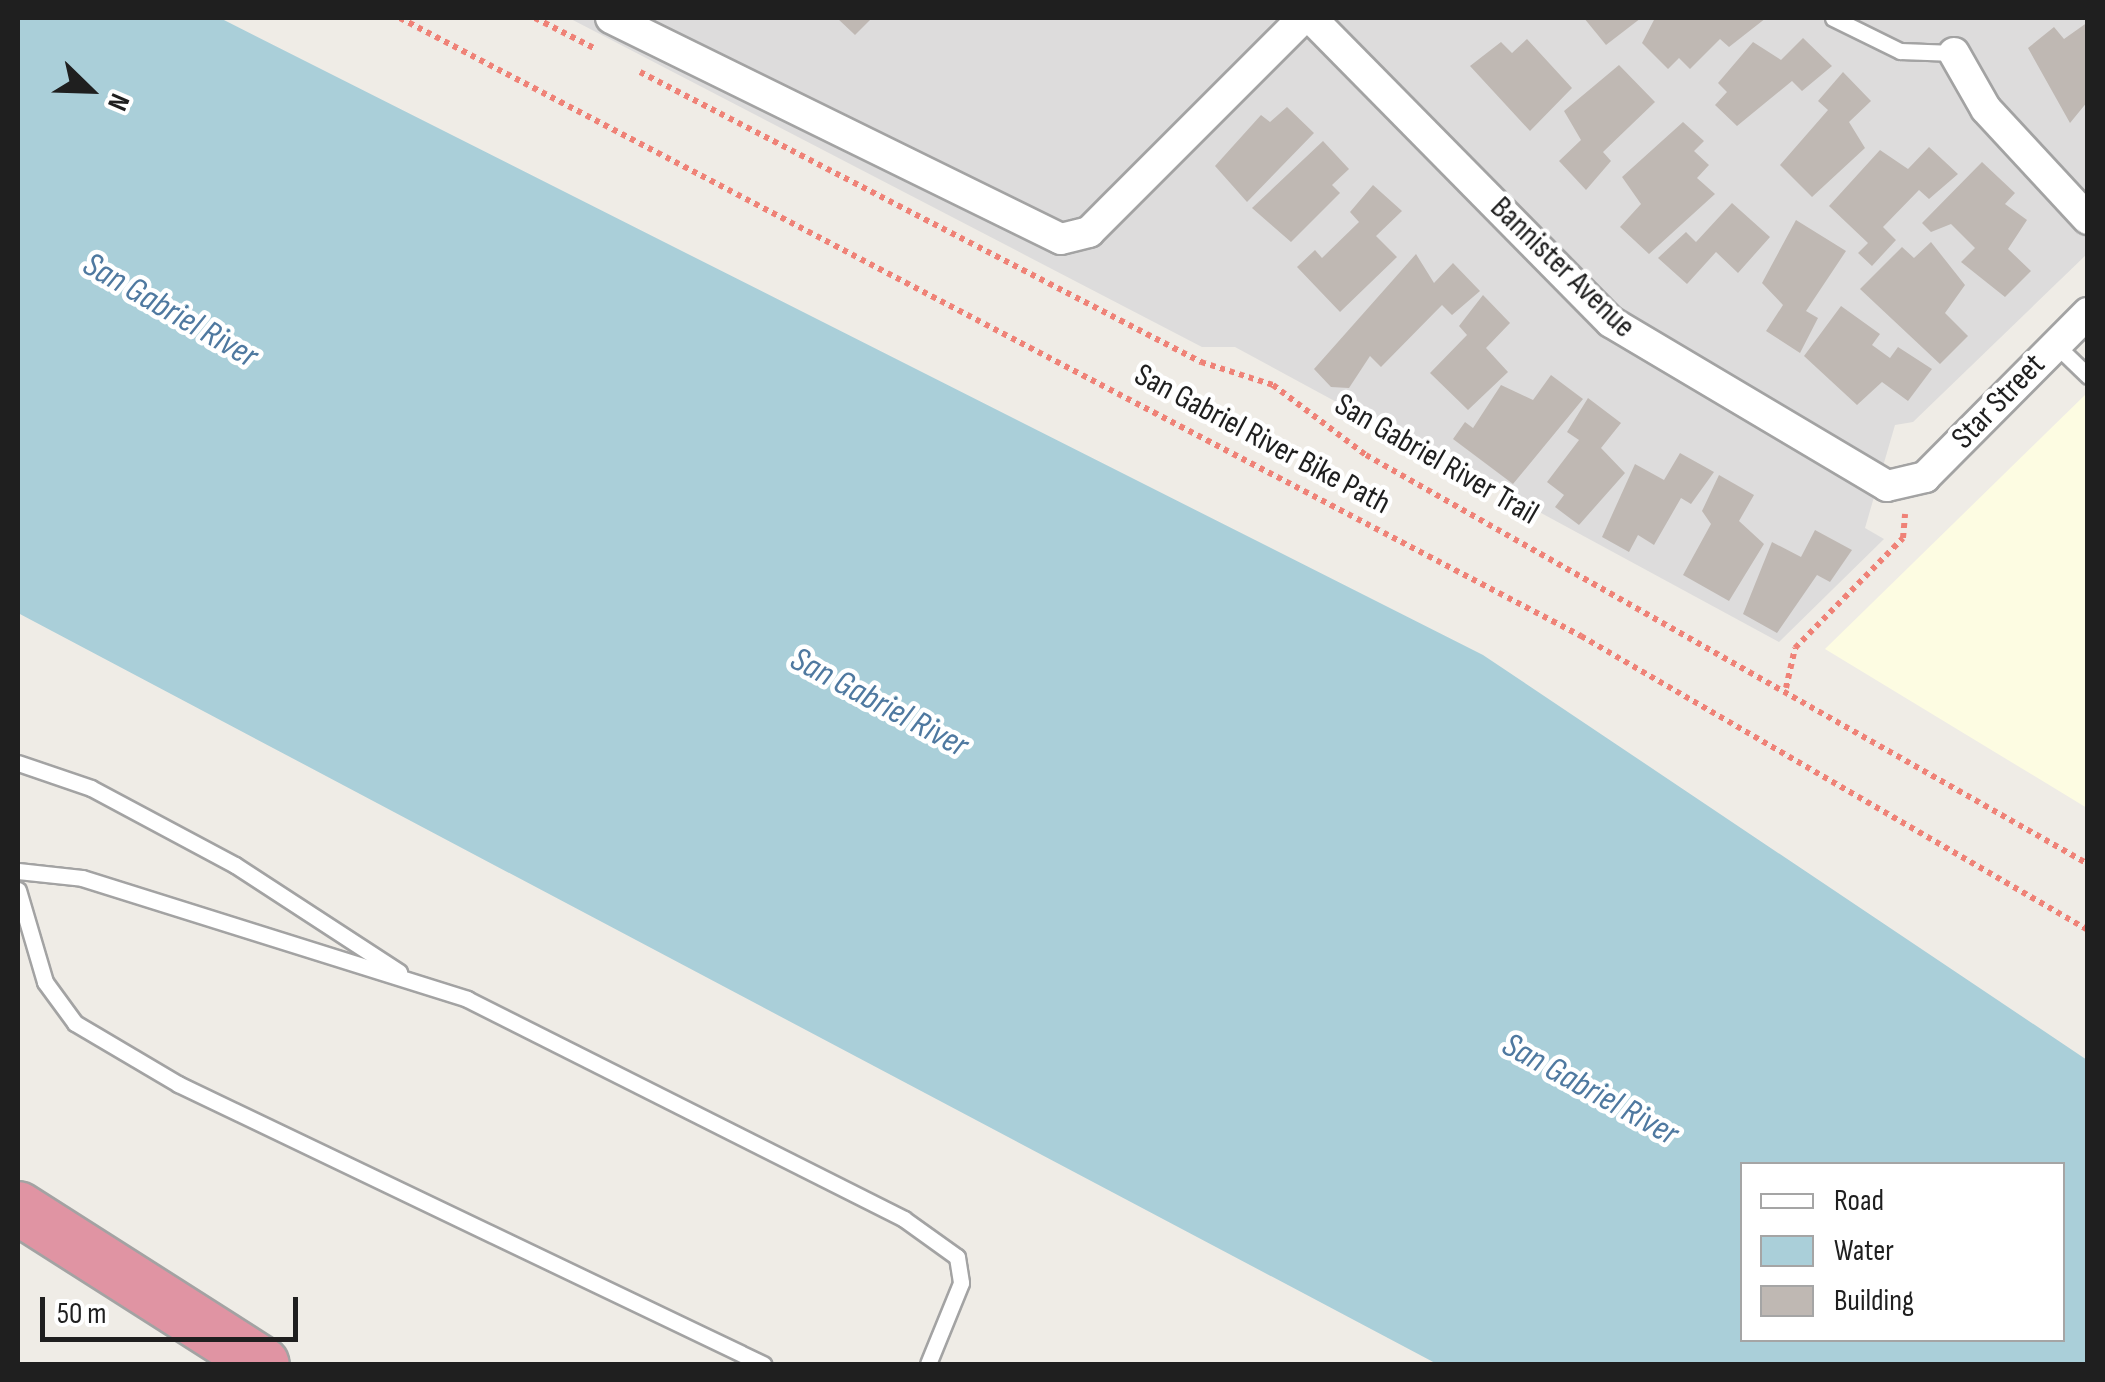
<!DOCTYPE html>
<style>
body{margin:0}
#map{position:relative;width:2105px;height:1382px;overflow:hidden;background:#efece6;font-family:"Sofia Sans Condensed",sans-serif}
div>[style]{position:absolute}
[style*='--x']{left:calc(var(--x)*1px);top:calc(var(--y)*1px);width:calc(var(--w)*1px);rotate:calc(var(--a)*1deg)}
.residential>*{inset:0;background:#dddcdc}
.education>*{inset:0;background:#fdfce2}
.water>*{inset:0;background:#aacfd9}
.building>*{inset:0;background:#bfb8b3}
.path>*{height:6px;margin-top:-3px;transform-origin:0;background:repeating-linear-gradient(90deg,#ef8277 0 5px,transparent 0 10px)}
.roads{filter:drop-shadow(2px 0 #a3a3a3) drop-shadow(-2px 0 #a3a3a3) drop-shadow(0 2px #a3a3a3) drop-shadow(0 -2px #a3a3a3)}
.lane>*{height:15px;margin:-7.5px;padding:0 7.5px;transform-origin:7.5px;border-radius:7.5px;background:#fff}
.street>*{height:30px;margin:-15px;padding:0 15px;transform-origin:15px;border-radius:15px;background:#fff}
.highway>*{height:52px;margin:-26px;padding:0 26px;transform-origin:26px;border-radius:26px;background:#e094a3}
span{translate:-50% -50%;white-space:nowrap;text-align:center;line-height:1.15;-webkit-text-stroke:9px #fff;paint-order:stroke}
.street-label{font-size:32px;color:#1f1f1f}
.water-label{font-size:35px;color:#4f79a0;font-style:italic}
.frame{position:absolute;inset:0;border:20px solid #1f1f1f;pointer-events:none}
.legend{position:absolute;left:1740px;top:1162px;width:325px;height:180px;box-sizing:border-box;background:#fff;border:2px solid #a5a5a5;margin:0;padding:12px 18px;list-style:none;font-size:30px;color:#1f1f1f}
.legend li{display:flex;align-items:center;gap:20px;height:50px}
.legend b{width:50px;border:2px solid #a5a5a5}
.north{position:absolute;left:40px;top:40px;width:100px;height:100px;-webkit-text-stroke:8px #fff;paint-order:stroke;rotate:113deg;font-size:28px;font-weight:700;line-height:40px;text-align:center;color:#1f1f1f}
.north::after{content:'';display:block;margin:auto;width:35px;height:45px;background:#1f1f1f;clip-path:polygon(50% 0,100% 100%,50% 72%,0 100%)}
.scale{position:absolute;left:40px;top:1297px;width:258px;height:45px;box-sizing:border-box;border:5px solid #1f1f1f;border-top:0;padding-left:12px;font-size:30px;line-height:35px;white-space:nowrap;color:#1f1f1f;-webkit-text-stroke:8px #fff;paint-order:stroke}
</style>
<div id="map">
<div class="residential">
<div style="clip-path:polygon(569px 18px,2087px 18px,2087px 254px,1913px 422px,1895px 425px,1865px 528px,1884px 539px,1779px 642px,1235px 347px,1202px 347px)"></div>
</div>
<div class="education">
<div style="clip-path:polygon(2087px 393px,2087px 808px,1825px 649px)"></div>
</div>
<div class="water">
<div style="clip-path:polygon(evenodd,18px 18px,220px 18px,1483px 655px,2087px 1060px,2087px 1364px,1437px 1364px,18px 613px,18px 18px,1742px 1164px,2062px 1164px,2062px 1340px,1742px 1340px,1742px 1164px)"></div>
</div>
<div class="building">
<div style="clip-path:polygon(837px 18px,872px 18px,855px 35px)"></div>
<div style="clip-path:polygon(1584px 18px,1641px 18px,1606px 45px)"></div>
<div style="clip-path:polygon(1655px 18px,1766px 18px,1729px 47px,1720px 39px,1690px 69px,1679px 58px,1668px 69px,1642px 43px)"></div>
<div style="clip-path:polygon(2088px 22px,2088px 101px,2070px 123px,2028px 48px,2054px 27px,2064px 39px)"></div>
<div style="clip-path:polygon(1803px 38px,1832px 66px,1802px 91px,1792px 81px,1737px 126px,1715px 105px,1727px 92px,1718px 83px,1753px 42px,1781px 60px)"></div>
<div style="clip-path:polygon(1527px 39px,1572px 88px,1530px 131px,1470px 66px,1501px 42px,1512px 53px)"></div>
<div style="clip-path:polygon(1619px 65px,1655px 102px,1603px 152px,1611px 161px,1586px 190px,1559px 161px,1581px 140px,1564px 111px)"></div>
<div style="clip-path:polygon(1843px 72px,1871px 101px,1849px 122px,1865px 148px,1812px 197px,1780px 165px,1828px 110px,1818px 101px)"></div>
<div style="clip-path:polygon(1287px 107px,1314px 133px,1247px 202px,1215px 166px,1261px 115px,1270px 122px)"></div>
<div style="clip-path:polygon(1683px 122px,1704px 141px,1694px 151px,1709px 165px,1697px 178px,1715px 194px,1649px 254px,1620px 227px,1641px 204px,1622px 177px)"></div>
<div style="clip-path:polygon(1323px 141px,1349px 169px,1332px 185px,1340px 193px,1291px 242px,1252px 208px)"></div>
<div style="clip-path:polygon(1929px 147px,1958px 174px,1929px 199px,1919px 190px,1883px 227px,1896px 240px,1872px 266px,1858px 253px,1868px 243px,1829px 206px,1880px 150px,1908px 169px)"></div>
<div style="clip-path:polygon(1982px 162px,2015px 193px,2005px 204px,2027px 220px,2008px 249px,2031px 271px,2005px 297px,1961px 262px,1975px 248px,1951px 224px,1931px 232px,1922px 223px)"></div>
<div style="clip-path:polygon(1373px 185px,1402px 211px,1376px 236px,1397px 257px,1340px 312px,1297px 267px,1315px 250px,1322px 258px,1359px 222px,1350px 212px)"></div>
<div style="clip-path:polygon(1732px 203px,1770px 237px,1738px 273px,1716px 252px,1687px 284px,1658px 258px,1686px 232px,1696px 242px)"></div>
<div style="clip-path:polygon(1796px 220px,1846px 251px,1806px 311px,1818px 318px,1800px 353px,1766px 331px,1783px 305px,1762px 283px)"></div>
<div style="clip-path:polygon(1931px 242px,1965px 285px,1945px 313px,1968px 336px,1940px 364px,1860px 289px,1902px 247px,1914px 258px)"></div>
<div style="clip-path:polygon(1416px 254px,1434px 283px,1453px 263px,1480px 291px,1452px 315px,1442px 305px,1381px 367px,1370px 356px,1349px 388px,1331px 387px,1314px 369px)"></div>
<div style="clip-path:polygon(1483px 295px,1510px 323px,1486px 348px,1508px 372px,1468px 410px,1430px 373px,1467px 335px,1459px 326px)"></div>
<div style="clip-path:polygon(1841px 306px,1880px 334px,1872px 345px,1890px 358px,1898px 347px,1932px 369px,1908px 401px,1882px 382px,1857px 405px,1804px 356px)"></div>
<div style="clip-path:polygon(1551px 375px,1583px 399px,1513px 484px,1453px 439px,1465px 422px,1473px 428px,1501px 385px,1533px 400px)"></div>
<div style="clip-path:polygon(1588px 398px,1621px 423px,1601px 448px,1625px 473px,1579px 525px,1555px 507px,1564px 495px,1547px 482px,1579px 440px,1567px 432px)"></div>
<div style="clip-path:polygon(1680px 453px,1714px 472px,1691px 504px,1681px 498px,1654px 545px,1638px 535px,1629px 552px,1602px 537px,1635px 464px,1664px 480px)"></div>
<div style="clip-path:polygon(1719px 475px,1754px 495px,1739px 521px,1764px 544px,1729px 601px,1683px 575px,1711px 524px,1702px 511px)"></div>
<div style="clip-path:polygon(1815px 530px,1852px 550px,1830px 582px,1817px 575px,1777px 633px,1743px 614px,1772px 542px,1801px 557px)"></div>
</div>
<div class="path">
<div style="--x:400;--y:18;--w:1333;--a:27.62"></div>
<div style="--x:1581;--y:636;--w:586;--a:30.11"></div>
<div style="--x:535;--y:18;--w:66;--a:27"></div>
<div style="--x:640;--y:72;--w:632;--a:27.34"></div>
<div style="--x:1201;--y:362;--w:76;--a:17.7"></div>
<div style="--x:1273;--y:385;--w:116;--a:37"></div>
<div style="--x:1366;--y:455;--w:830;--a:29.53"></div>
<div style="--x:1786;--y:688;--w:41;--a:-77.3"></div>
<div style="--x:1795;--y:648;--w:154;--a:-45.5"></div>
<div style="--x:1903;--y:538;--w:24;--a:-85"></div>
</div>
<div class="roads">
<div class="lane">
<div style="--x:1833;--y:18;--w:75;--a:26.2"></div>
<div style="--x:1900;--y:51;--w:54;--a:2.1"></div>
<div style="--x:2055;--y:344;--w:46;--a:44.1"></div>
<div style="--x:18;--y:763;--w:77;--a:18.9"></div>
<div style="--x:91;--y:788;--w:163;--a:28.1"></div>
<div style="--x:235;--y:865;--w:196;--a:33.1"></div>
<div style="--x:18;--y:871;--w:64;--a:6.2"></div>
<div style="--x:82;--y:878;--w:404;--a:17.4"></div>
<div style="--x:467;--y:999;--w:489;--a:26.7"></div>
<div style="--x:904;--y:1219;--w:65;--a:35.6"></div>
<div style="--x:957;--y:1257;--w:26;--a:81"></div>
<div style="--x:961;--y:1283;--w:87;--a:112.2"></div>
<div style="--x:18;--y:890;--w:96;--a:73.6"></div>
<div style="--x:45;--y:982;--w:51;--a:53.8"></div>
<div style="--x:75;--y:1023;--w:120;--a:30.6"></div>
<div style="--x:178;--y:1084;--w:649;--a:25.58"></div>
</div>
<div class="street">
<div style="--x:611;--y:18;--w:501;--a:26.16"></div>
<div style="--x:1061;--y:239;--w:29;--a:-14"></div>
<div style="--x:1089;--y:232;--w:303;--a:-45"></div>
<div style="--x:1311;--y:18;--w:427;--a:45.4"></div>
<div style="--x:1611;--y:322;--w:321;--a:30.7"></div>
<div style="--x:1887;--y:486;--w:39;--a:-13"></div>
<div style="--x:1925;--y:477;--w:231;--a:-45.2"></div>
<div style="--x:1954;--y:53;--w:64;--a:60.3"></div>
<div style="--x:1986;--y:109;--w:150;--a:47.2"></div>
</div>
<div class="highway">
<div style="--x:18;--y:1208;--w:290;--a:32.5"></div>
</div>
</div>
<div class="street-label">
<span style="left:1562px;top:268px;rotate:44deg">Bannister Avenue</span>
<span style="left:1999px;top:402px;rotate:-46deg">Star Street</span>
<span style="left:1262px;top:440px;rotate:28deg">San Gabriel River Bike Path</span>
<span style="left:1436px;top:460px;rotate:30deg">San Gabriel River Trail</span>
</div>
<div class="water-label">
<span style="left:170px;top:311px;rotate:30deg">San Gabriel River</span>
<span style="left:879px;top:703px;rotate:28deg">San Gabriel River</span>
<span style="left:1590px;top:1090px;rotate:29deg">San Gabriel River</span>
</div>
<div class="frame"></div>
<ul class="legend">
<li><b style="height:12px;background:#fff"></b>Road</li>
<li><b style="height:28px;background:#aacfd9"></b>Water</li>
<li><b style="height:28px;background:#bfb8b3"></b>Building</li>
</ul>
<div class="north">N</div>
<div class="scale">50 m</div>
</div>
